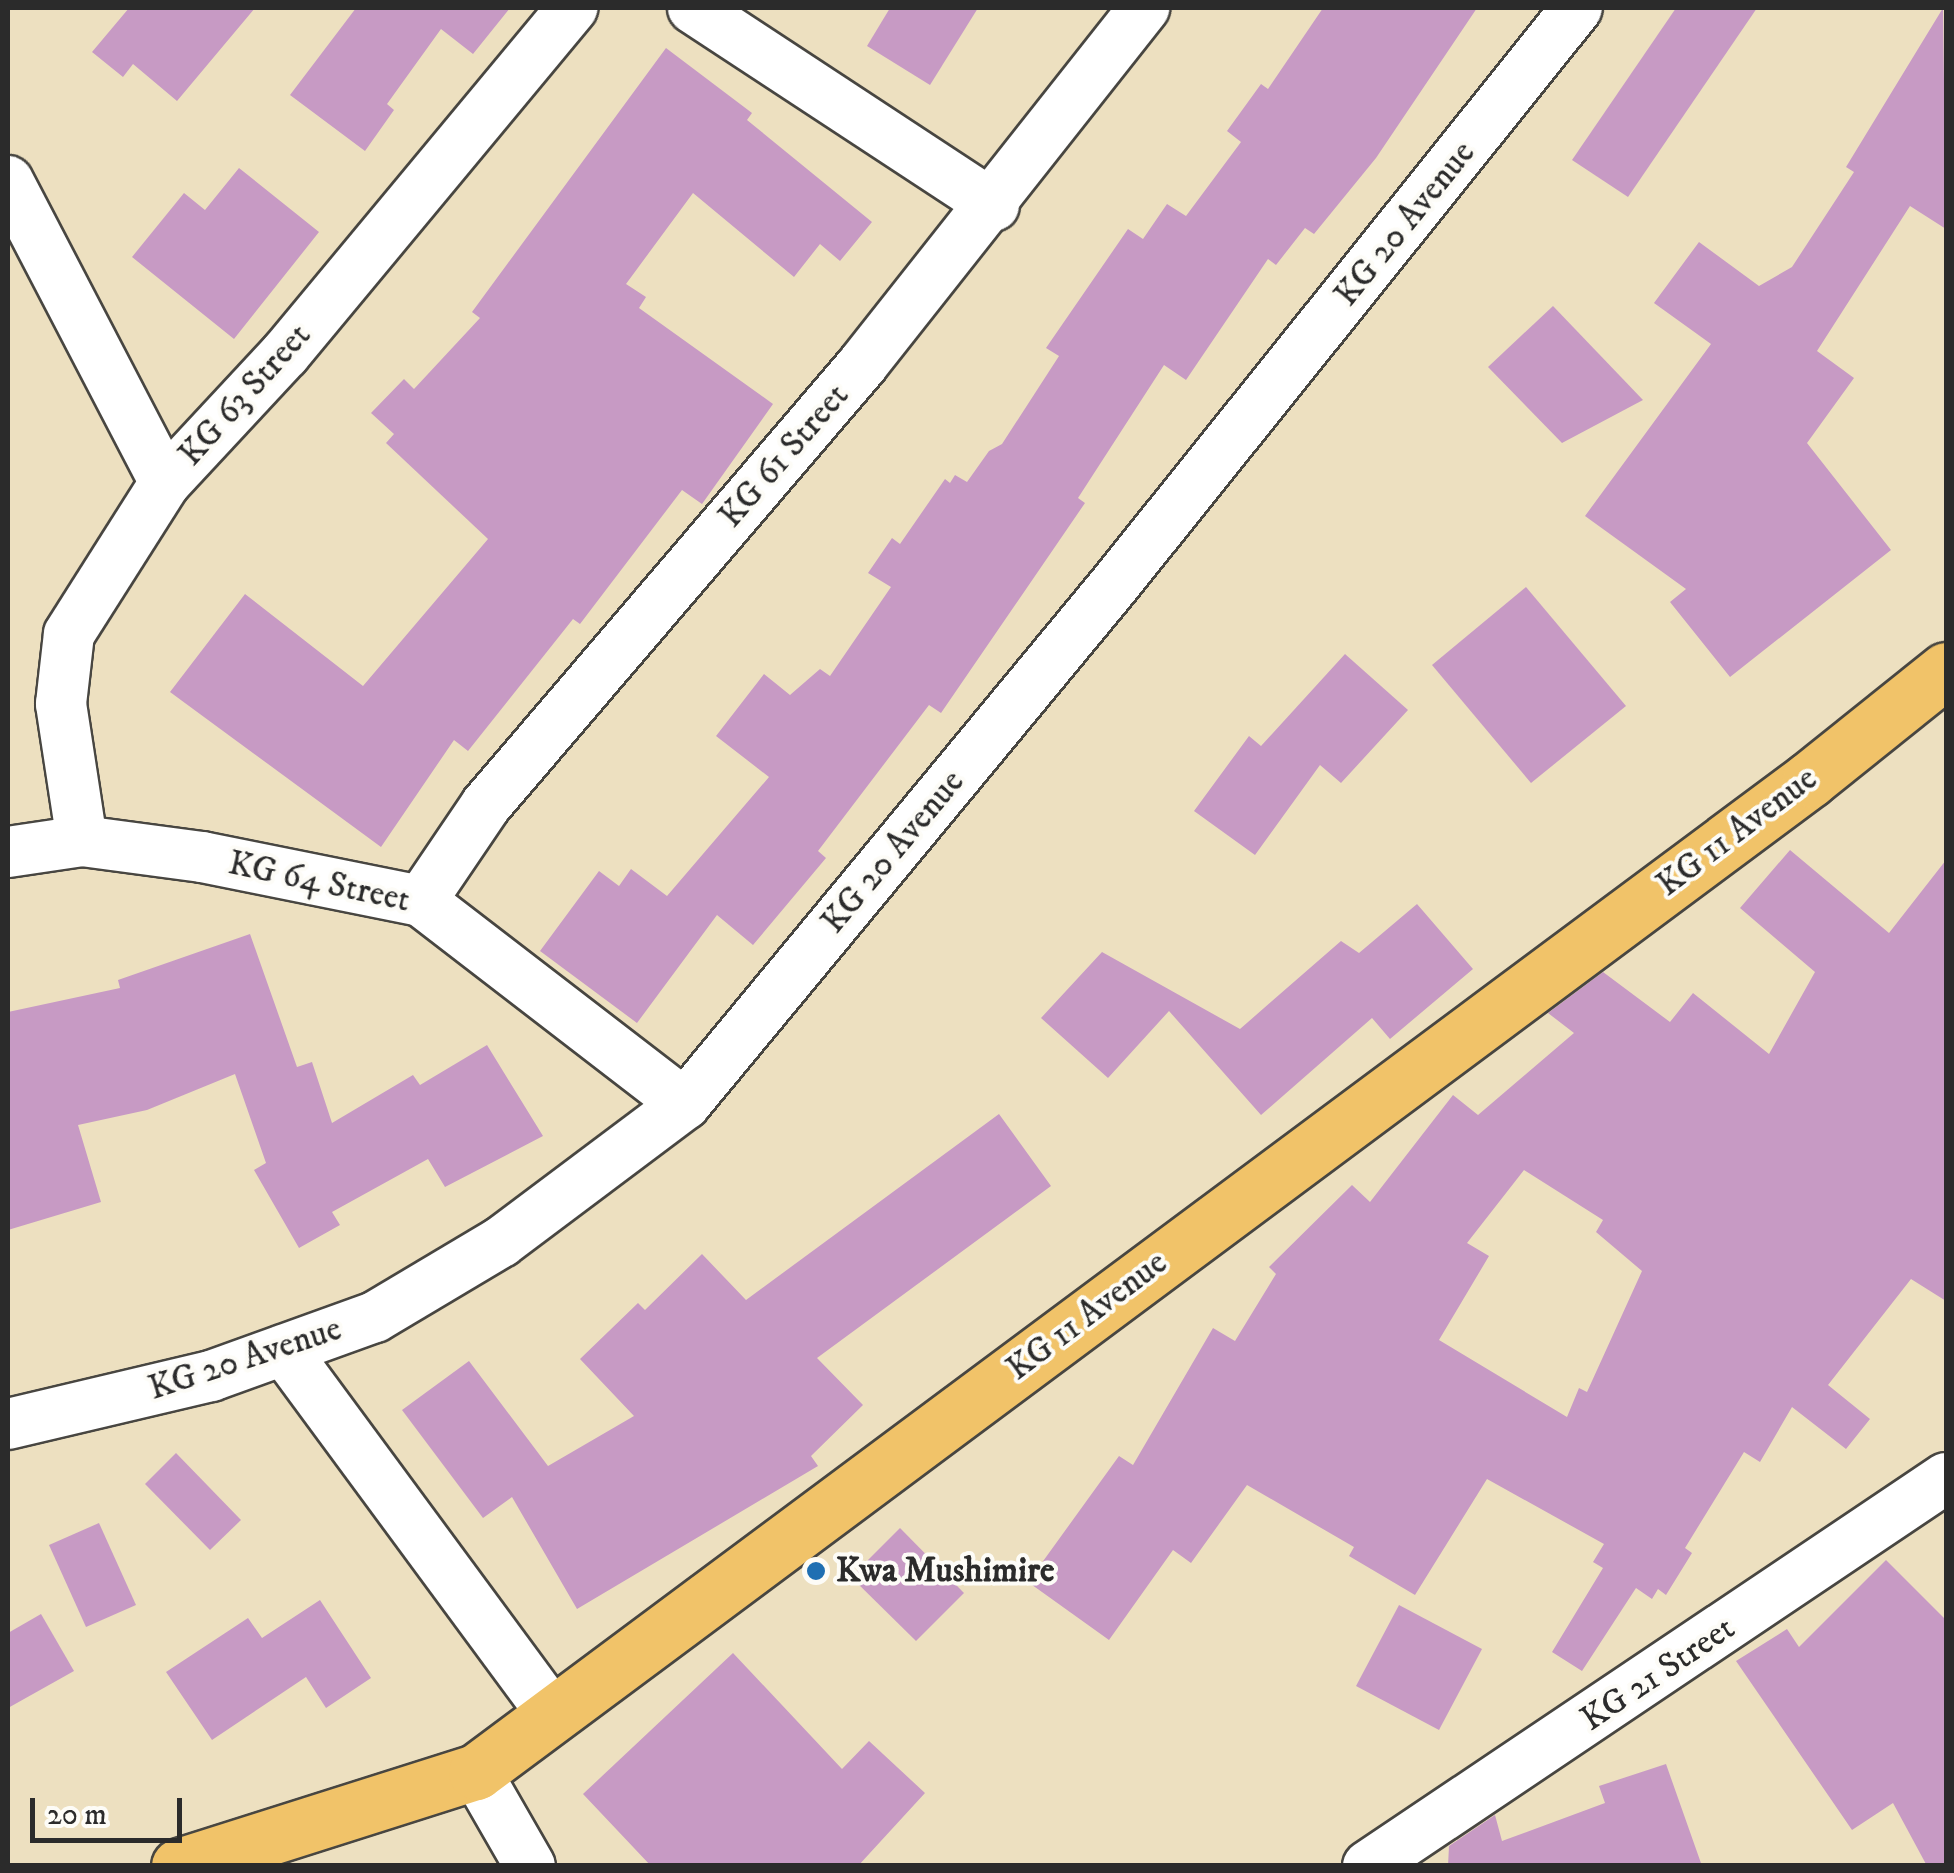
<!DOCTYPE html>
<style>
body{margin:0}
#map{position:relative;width:1954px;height:1873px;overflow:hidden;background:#ede0c0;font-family:"IM FELL DW Pica",serif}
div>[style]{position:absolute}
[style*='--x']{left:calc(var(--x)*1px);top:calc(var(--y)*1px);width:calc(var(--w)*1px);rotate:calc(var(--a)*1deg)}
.building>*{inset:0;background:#c79ac4}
.roads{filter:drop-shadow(2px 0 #484641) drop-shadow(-2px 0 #484641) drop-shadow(0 2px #484641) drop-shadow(0 -2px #484641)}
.minor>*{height:50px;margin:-25px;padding:0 25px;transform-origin:25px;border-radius:25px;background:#fff}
.major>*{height:55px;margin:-27.5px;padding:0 27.5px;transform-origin:27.5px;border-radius:27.5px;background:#f1c369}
.dots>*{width:28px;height:28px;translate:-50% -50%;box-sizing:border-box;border:5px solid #fdfcf7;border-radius:50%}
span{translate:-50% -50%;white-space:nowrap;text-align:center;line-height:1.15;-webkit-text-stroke:8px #fdfcf7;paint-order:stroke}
.street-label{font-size:35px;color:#2b2b2b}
.poi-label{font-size:35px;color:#2b2b2b;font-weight:700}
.left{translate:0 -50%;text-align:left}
.frame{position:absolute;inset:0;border:10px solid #2b2b2b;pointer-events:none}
.scale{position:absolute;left:30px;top:1798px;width:152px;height:45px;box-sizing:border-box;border:5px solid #2b2b2b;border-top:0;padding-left:12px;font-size:30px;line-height:35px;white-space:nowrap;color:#2b2b2b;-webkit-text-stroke:8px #fdfcf7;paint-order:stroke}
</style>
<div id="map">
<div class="building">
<div style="clip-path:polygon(129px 8px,255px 8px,177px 101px,133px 64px,123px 77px,92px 52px)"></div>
<div style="clip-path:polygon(356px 8px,510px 8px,473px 54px,441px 29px,387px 104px,394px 110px,365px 151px,290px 95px)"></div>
<div style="clip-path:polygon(890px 8px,978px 8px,930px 85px,867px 46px)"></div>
<div style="clip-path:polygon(1323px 8px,1477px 8px,1376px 158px,1314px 234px,1305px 228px,1276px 265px,1268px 259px,1186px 380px,1164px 365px,1078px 498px,1085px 503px,941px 713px,929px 705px,818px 851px,826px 858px,753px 945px,717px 915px,637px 1023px,540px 951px,599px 871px,619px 886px,631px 869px,667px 896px,769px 777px,716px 736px,764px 674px,790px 695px,820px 669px,830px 676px,891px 587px,868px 573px,892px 538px,900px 544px,945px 479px,950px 483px,955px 475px,967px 482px,989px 451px,1002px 444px,1059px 356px,1046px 348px,1128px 229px,1143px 239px,1167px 204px,1186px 216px,1241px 142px,1227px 131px,1261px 84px,1268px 89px)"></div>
<div style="clip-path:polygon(1676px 8px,1757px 8px,1628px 197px,1572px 160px)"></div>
<div style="clip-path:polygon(1943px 8px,1946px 229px,1910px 206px,1817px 351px,1854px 378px,1807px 443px,1891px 550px,1730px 677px,1670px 602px,1686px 589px,1585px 516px,1711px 344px,1654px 303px,1699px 242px,1759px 286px,1792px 267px,1854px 172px,1846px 167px)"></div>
<div style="clip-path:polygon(666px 48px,752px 113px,747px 120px,872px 222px,840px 261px,820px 244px,794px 277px,693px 193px,626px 284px,646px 297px,639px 308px,773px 404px,702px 504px,682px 490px,580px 624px,573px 619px,468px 751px,454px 740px,381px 847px,170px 692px,245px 594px,363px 686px,488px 539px,386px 443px,394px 434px,371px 413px,404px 379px,414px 389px,480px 318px,472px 312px)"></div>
<div style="clip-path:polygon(239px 168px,319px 232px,234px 339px,132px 257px,184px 193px,205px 210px)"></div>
<div style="clip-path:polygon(1553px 306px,1643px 400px,1562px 443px,1488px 367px)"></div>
<div style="clip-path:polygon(1526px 587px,1626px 706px,1531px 783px,1432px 665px)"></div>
<div style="clip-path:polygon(1345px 654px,1408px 710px,1341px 783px,1320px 765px,1255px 855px,1194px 811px,1249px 736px,1261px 746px)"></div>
<div style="clip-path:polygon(evenodd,1790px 850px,1889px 933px,1946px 860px,1946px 1301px,1911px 1279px,1828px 1385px,1870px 1419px,1846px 1449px,1792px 1407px,1760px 1462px,1744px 1452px,1685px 1548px,1692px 1553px,1666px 1595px,1658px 1589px,1652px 1599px,1636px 1588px,1582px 1671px,1552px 1652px,1603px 1568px,1593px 1562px,1604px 1544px,1487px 1479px,1415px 1595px,1349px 1556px,1354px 1547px,1247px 1485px,1191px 1563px,1173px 1550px,1109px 1640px,1028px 1582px,1119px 1456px,1133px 1465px,1213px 1328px,1235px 1341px,1276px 1274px,1269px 1267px,1352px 1185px,1370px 1202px,1453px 1095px,1478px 1115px,1574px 1033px,1548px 1013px,1603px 972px,1670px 1022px,1693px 993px,1769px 1054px,1815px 972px,1740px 908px,1790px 850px,1524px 1170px,1603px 1220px,1596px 1232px,1642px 1271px,1587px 1392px,1579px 1388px,1567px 1417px,1439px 1340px,1489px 1256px,1467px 1243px,1524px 1170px)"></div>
<div style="clip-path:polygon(1417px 904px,1473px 969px,1390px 1039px,1372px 1018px,1261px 1115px,1169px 1011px,1108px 1078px,1041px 1018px,1102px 952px,1240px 1029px,1341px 941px,1359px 953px)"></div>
<div style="clip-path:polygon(250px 934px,297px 1067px,312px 1062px,332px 1123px,413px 1075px,420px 1085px,487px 1045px,543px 1136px,445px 1187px,428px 1159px,332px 1212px,340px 1225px,299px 1248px,254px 1170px,266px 1163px,235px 1074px,147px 1110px,78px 1125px,101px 1202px,8px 1230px,8px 1012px,120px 988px,118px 980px)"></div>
<div style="clip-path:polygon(999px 1114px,1051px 1186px,817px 1358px,863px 1405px,811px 1456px,818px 1466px,577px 1609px,512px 1497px,483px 1518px,402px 1410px,469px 1361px,548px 1466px,634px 1416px,580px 1359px,638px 1303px,645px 1310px,702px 1254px,746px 1300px)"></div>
<div style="clip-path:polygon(176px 1453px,241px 1520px,210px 1550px,145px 1484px)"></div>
<div style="clip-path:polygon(99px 1523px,136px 1605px,86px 1627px,49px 1545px)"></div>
<div style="clip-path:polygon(900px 1528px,964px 1593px,916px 1641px,851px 1577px)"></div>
<div style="clip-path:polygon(1886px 1560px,1946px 1620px,1946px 1866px,1927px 1866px,1893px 1803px,1852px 1830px,1736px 1661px,1787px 1629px,1799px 1647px)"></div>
<div style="clip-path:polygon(320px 1600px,371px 1678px,326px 1708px,306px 1677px,212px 1740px,166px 1672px,248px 1618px,262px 1638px)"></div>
<div style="clip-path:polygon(1399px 1605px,1482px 1649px,1439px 1730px,1356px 1686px)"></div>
<div style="clip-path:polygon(41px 1614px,74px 1671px,8px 1708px,8px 1633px)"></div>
<div style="clip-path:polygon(733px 1653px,842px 1769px,869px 1741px,925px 1793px,858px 1866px,651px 1866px,583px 1794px)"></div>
<div style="clip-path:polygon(1666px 1764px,1702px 1866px,1448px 1866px,1449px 1846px,1495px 1815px,1502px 1841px,1605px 1803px,1599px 1786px)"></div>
</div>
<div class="roads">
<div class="minor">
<div style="--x:693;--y:8;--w:360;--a:33.3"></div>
<div style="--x:8;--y:181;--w:340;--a:62.5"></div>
<div style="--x:82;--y:841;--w:139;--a:-98.7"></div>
<div style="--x:61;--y:704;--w:70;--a:-83.5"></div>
<div style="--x:69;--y:634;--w:179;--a:-57.6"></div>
<div style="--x:165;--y:483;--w:176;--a:-47.1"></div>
<div style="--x:285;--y:354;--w:450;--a:-50.3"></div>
<div style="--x:8;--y:852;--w:75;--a:-8.5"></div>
<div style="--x:82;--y:841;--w:121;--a:7.6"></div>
<div style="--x:202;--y:857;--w:223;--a:11.4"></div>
<div style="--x:421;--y:901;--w:333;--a:37.6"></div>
<div style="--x:421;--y:901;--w:116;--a:-55.9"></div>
<div style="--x:486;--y:805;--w:580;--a:-49.47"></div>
<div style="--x:863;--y:364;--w:454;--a:-51.7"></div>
<div style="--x:284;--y:1350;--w:451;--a:53.6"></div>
<div style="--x:8;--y:1424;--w:209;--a:-13.3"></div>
<div style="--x:211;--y:1376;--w:174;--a:-19.8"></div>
<div style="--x:375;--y:1317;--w:147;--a:-30.8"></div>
<div style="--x:501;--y:1242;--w:230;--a:-36.9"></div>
<div style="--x:685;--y:1104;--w:675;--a:-50.41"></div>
<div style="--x:1115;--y:584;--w:738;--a:-51.27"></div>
<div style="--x:476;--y:1772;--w:108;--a:60.1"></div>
<div style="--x:1368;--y:1866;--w:696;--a:-33.87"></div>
</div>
<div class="major">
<div style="--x:179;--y:1866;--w:312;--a:-17.6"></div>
<div style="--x:476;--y:1772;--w:1663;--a:-36.66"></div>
<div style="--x:1810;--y:779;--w:174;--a:-38.7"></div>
</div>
</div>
<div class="dots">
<div style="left:816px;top:1571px;background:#1f6fb2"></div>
</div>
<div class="street-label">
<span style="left:1405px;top:224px;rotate:-51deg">KG 20 Avenue</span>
<span style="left:245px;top:395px;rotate:-48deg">KG 63 Street</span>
<span style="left:784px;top:456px;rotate:-49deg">KG 61 Street</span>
<span style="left:1737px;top:832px;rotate:-37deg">KG 11 Avenue</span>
<span style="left:893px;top:852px;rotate:-50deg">KG 20 Avenue</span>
<span style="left:319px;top:882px;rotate:12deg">KG 64 Street</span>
<span style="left:1087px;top:1316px;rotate:-37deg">KG 11 Avenue</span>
<span style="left:245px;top:1359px;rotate:-18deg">KG 20 Avenue</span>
<span style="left:1658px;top:1674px;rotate:-34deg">KG 21 Street</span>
</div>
<div class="poi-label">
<span class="left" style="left:836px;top:1571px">Kwa Mushimire</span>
</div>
<div class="frame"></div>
<div class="scale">20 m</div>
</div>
